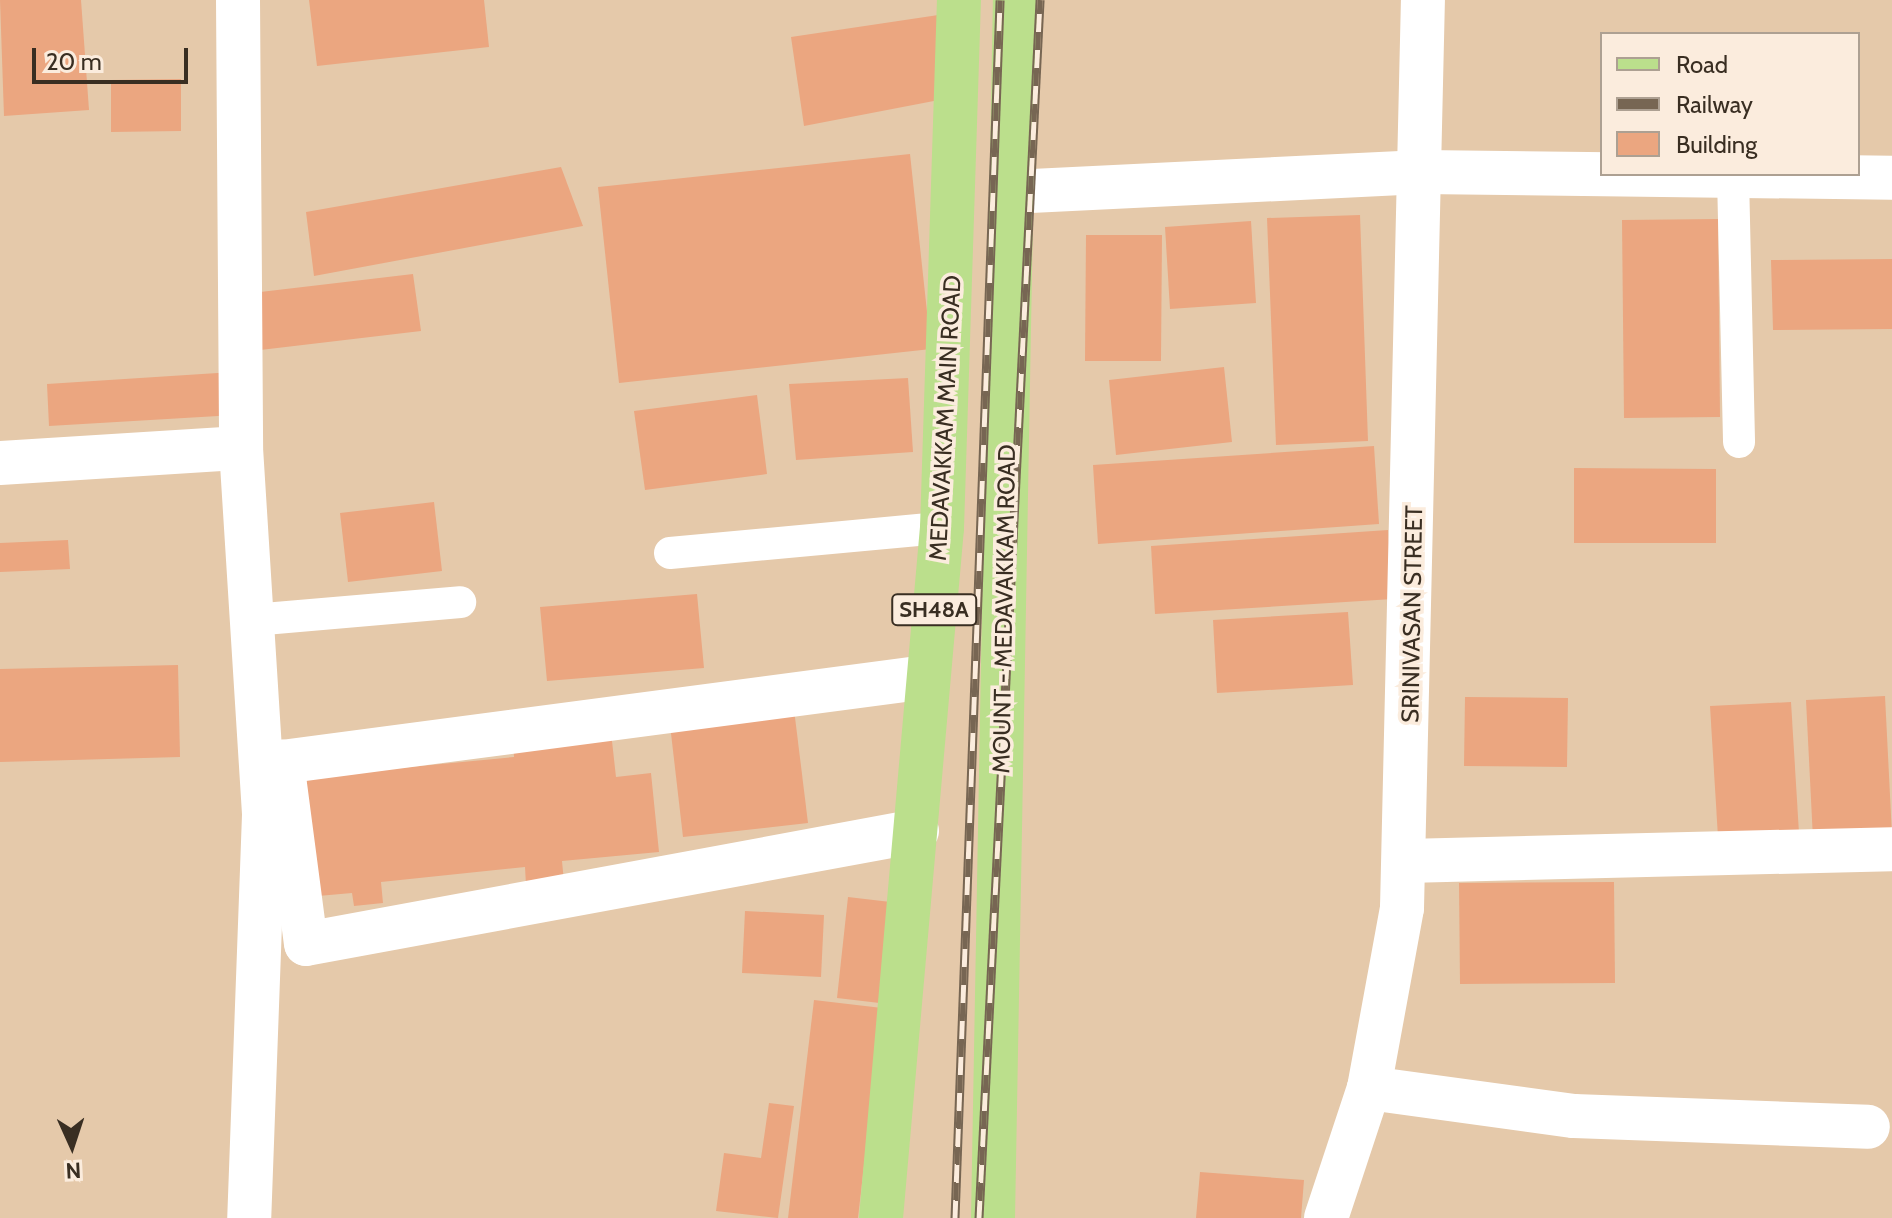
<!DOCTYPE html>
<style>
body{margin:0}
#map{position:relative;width:1892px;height:1218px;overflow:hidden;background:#e5c9aa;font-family:Cabin,sans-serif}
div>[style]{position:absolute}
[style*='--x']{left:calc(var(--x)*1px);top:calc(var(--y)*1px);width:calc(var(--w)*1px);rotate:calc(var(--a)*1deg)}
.building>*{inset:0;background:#eba680}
.lane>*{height:32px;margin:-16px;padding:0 16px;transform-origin:16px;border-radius:16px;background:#fff}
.street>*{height:44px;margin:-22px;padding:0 22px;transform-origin:22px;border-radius:22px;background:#fff}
.primary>*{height:44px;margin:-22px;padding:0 22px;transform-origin:22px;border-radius:22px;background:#bbdf8c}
.rail>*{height:9px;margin-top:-4.5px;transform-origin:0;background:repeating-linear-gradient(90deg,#fbecdd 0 18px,#776653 0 36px);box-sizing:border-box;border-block:2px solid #776653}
span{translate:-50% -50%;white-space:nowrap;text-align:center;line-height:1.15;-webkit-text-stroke:7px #fbecdd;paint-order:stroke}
.shield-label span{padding:2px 6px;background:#fbecdd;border:2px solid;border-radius:6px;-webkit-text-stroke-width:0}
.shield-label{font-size:22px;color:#392e22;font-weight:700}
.street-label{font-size:24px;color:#392e22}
.legend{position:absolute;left:1600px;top:32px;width:260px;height:144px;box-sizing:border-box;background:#fbecdd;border:2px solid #ada092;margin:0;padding:10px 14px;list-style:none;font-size:24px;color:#392e22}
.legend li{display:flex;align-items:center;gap:16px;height:40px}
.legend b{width:40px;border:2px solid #ada092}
.north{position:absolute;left:32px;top:1106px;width:80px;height:80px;-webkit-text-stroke:6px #fbecdd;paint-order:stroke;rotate:177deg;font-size:22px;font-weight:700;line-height:32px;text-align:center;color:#392e22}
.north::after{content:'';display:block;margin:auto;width:28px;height:36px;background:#392e22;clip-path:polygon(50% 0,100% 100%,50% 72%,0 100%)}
.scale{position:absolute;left:32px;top:48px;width:156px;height:36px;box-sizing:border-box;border:4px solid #392e22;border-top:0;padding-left:10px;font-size:24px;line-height:28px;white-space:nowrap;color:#392e22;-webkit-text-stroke:6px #fbecdd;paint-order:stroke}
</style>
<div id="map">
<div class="building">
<div style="clip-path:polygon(0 0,81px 0,89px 110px,4px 116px)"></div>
<div style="clip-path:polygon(309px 0,484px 0,489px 47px,317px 66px)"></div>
<div style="clip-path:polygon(945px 14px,939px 100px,804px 126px,791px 37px)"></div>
<div style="clip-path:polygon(181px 79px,181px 131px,111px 132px,111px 80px)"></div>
<div style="clip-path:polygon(910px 154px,931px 349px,619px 383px,598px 187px)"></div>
<div style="clip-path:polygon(561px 167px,583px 226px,314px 276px,306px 212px)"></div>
<div style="clip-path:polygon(1360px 215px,1368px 441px,1276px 445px,1267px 218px)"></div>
<div style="clip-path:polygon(1718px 219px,1720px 417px,1624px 418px,1622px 220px)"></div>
<div style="clip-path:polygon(1251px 221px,1256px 303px,1170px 309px,1165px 227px)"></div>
<div style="clip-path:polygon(1086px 235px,1162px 235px,1161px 361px,1085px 361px)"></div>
<div style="clip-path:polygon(1892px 259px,1892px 329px,1773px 330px,1771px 260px)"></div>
<div style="clip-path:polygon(413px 274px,421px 331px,251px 351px,244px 294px)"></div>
<div style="clip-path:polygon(1224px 367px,1232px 442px,1116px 455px,1109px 380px)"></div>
<div style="clip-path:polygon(233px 372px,235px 415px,49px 426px,47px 384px)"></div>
<div style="clip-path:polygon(908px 378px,913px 452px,796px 460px,789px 384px)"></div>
<div style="clip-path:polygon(757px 395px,767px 474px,645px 490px,634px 411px)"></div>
<div style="clip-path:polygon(1374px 446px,1379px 524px,1098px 544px,1093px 465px)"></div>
<div style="clip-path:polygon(1574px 468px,1716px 469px,1716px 543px,1574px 543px)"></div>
<div style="clip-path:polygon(434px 502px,442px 571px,348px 582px,340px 513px)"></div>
<div style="clip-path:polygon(1388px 530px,1393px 599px,1155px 614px,1151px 546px)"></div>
<div style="clip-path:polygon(68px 540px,70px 569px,0 572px,0 543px)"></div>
<div style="clip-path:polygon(697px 594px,704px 668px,547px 681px,540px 607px)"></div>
<div style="clip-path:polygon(1348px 612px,1353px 685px,1217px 693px,1213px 620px)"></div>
<div style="clip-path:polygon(178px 665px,180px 757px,0 762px,0 669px)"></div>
<div style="clip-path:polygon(1885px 696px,1892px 835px,1813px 839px,1806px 700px)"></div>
<div style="clip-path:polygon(1465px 697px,1568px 698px,1567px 767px,1464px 766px)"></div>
<div style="clip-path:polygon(793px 701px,808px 823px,683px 837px,669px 716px)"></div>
<div style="clip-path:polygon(1791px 702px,1799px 833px,1718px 837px,1710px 706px)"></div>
<div style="clip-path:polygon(611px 732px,616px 777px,651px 773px,659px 852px,562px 861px,564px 882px,526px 885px,525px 867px,381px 882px,383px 903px,354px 906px,352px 893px,318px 896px,306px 777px,514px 757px,513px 742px)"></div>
<div style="clip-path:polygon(1614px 882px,1615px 983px,1460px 984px,1459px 883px)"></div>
<div style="clip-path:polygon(848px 897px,899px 903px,888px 1004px,837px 998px)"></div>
<div style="clip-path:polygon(745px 911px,824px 915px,821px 977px,742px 973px)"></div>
<div style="clip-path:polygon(814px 1000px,882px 1008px,858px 1218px,788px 1218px)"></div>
<div style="clip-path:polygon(769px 1103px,794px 1106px,778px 1218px,716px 1211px,724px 1153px,761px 1158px)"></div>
<div style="clip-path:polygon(1200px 1172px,1304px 1180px,1301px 1218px,1196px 1218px)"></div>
</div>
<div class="lane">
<div style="--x:1733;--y:176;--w:266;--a:88.7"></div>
<div style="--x:670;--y:553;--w:273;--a:-5.3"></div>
<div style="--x:252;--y:620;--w:209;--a:-4.9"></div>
</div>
<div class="street">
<div style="--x:238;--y:0;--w:448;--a:89.6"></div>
<div style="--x:241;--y:448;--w:368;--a:86.4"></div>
<div style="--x:264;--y:815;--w:403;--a:92.1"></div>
<div style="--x:1012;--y:192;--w:410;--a:-2.8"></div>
<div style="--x:1422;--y:172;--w:470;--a:0.7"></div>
<div style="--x:0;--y:463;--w:241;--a:-3.6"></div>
<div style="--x:917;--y:831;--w:621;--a:169.52"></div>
<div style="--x:306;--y:944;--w:184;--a:-97.5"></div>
<div style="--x:282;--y:762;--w:651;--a:-7.51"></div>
<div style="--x:1406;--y:861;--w:486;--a:-1.4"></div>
<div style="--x:1369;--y:1088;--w:207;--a:7.8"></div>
<div style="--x:1574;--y:1116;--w:294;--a:2.1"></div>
<div style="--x:1326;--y:1218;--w:137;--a:-71.7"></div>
<div style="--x:1369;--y:1088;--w:183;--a:-79.6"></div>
<div style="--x:1402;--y:908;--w:908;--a:-88.68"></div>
</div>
<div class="primary">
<div style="--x:881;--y:1218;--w:693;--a:-84.95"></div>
<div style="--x:942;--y:528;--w:528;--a:-88.16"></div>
<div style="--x:993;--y:1218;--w:1218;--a:-88.97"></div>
</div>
<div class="rail">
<div style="--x:955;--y:1218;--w:1219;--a:-87.88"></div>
<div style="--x:979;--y:1218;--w:1220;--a:-87.13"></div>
</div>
<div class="shield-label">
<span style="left:934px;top:610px">SH48A</span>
</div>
<div class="street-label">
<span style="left:945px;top:418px;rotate:-87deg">MEDAVAKKAM MAIN ROAD</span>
<span style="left:1004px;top:609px;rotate:-89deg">MOUNT - MEDAVAKKAM ROAD</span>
<span style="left:1412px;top:614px;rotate:-89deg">SRINIVASAN STREET</span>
</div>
<ul class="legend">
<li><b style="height:10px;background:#bbdf8c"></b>Road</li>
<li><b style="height:10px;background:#776653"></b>Railway</li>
<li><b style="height:22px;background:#eba680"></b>Building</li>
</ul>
<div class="north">N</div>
<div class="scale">20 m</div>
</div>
